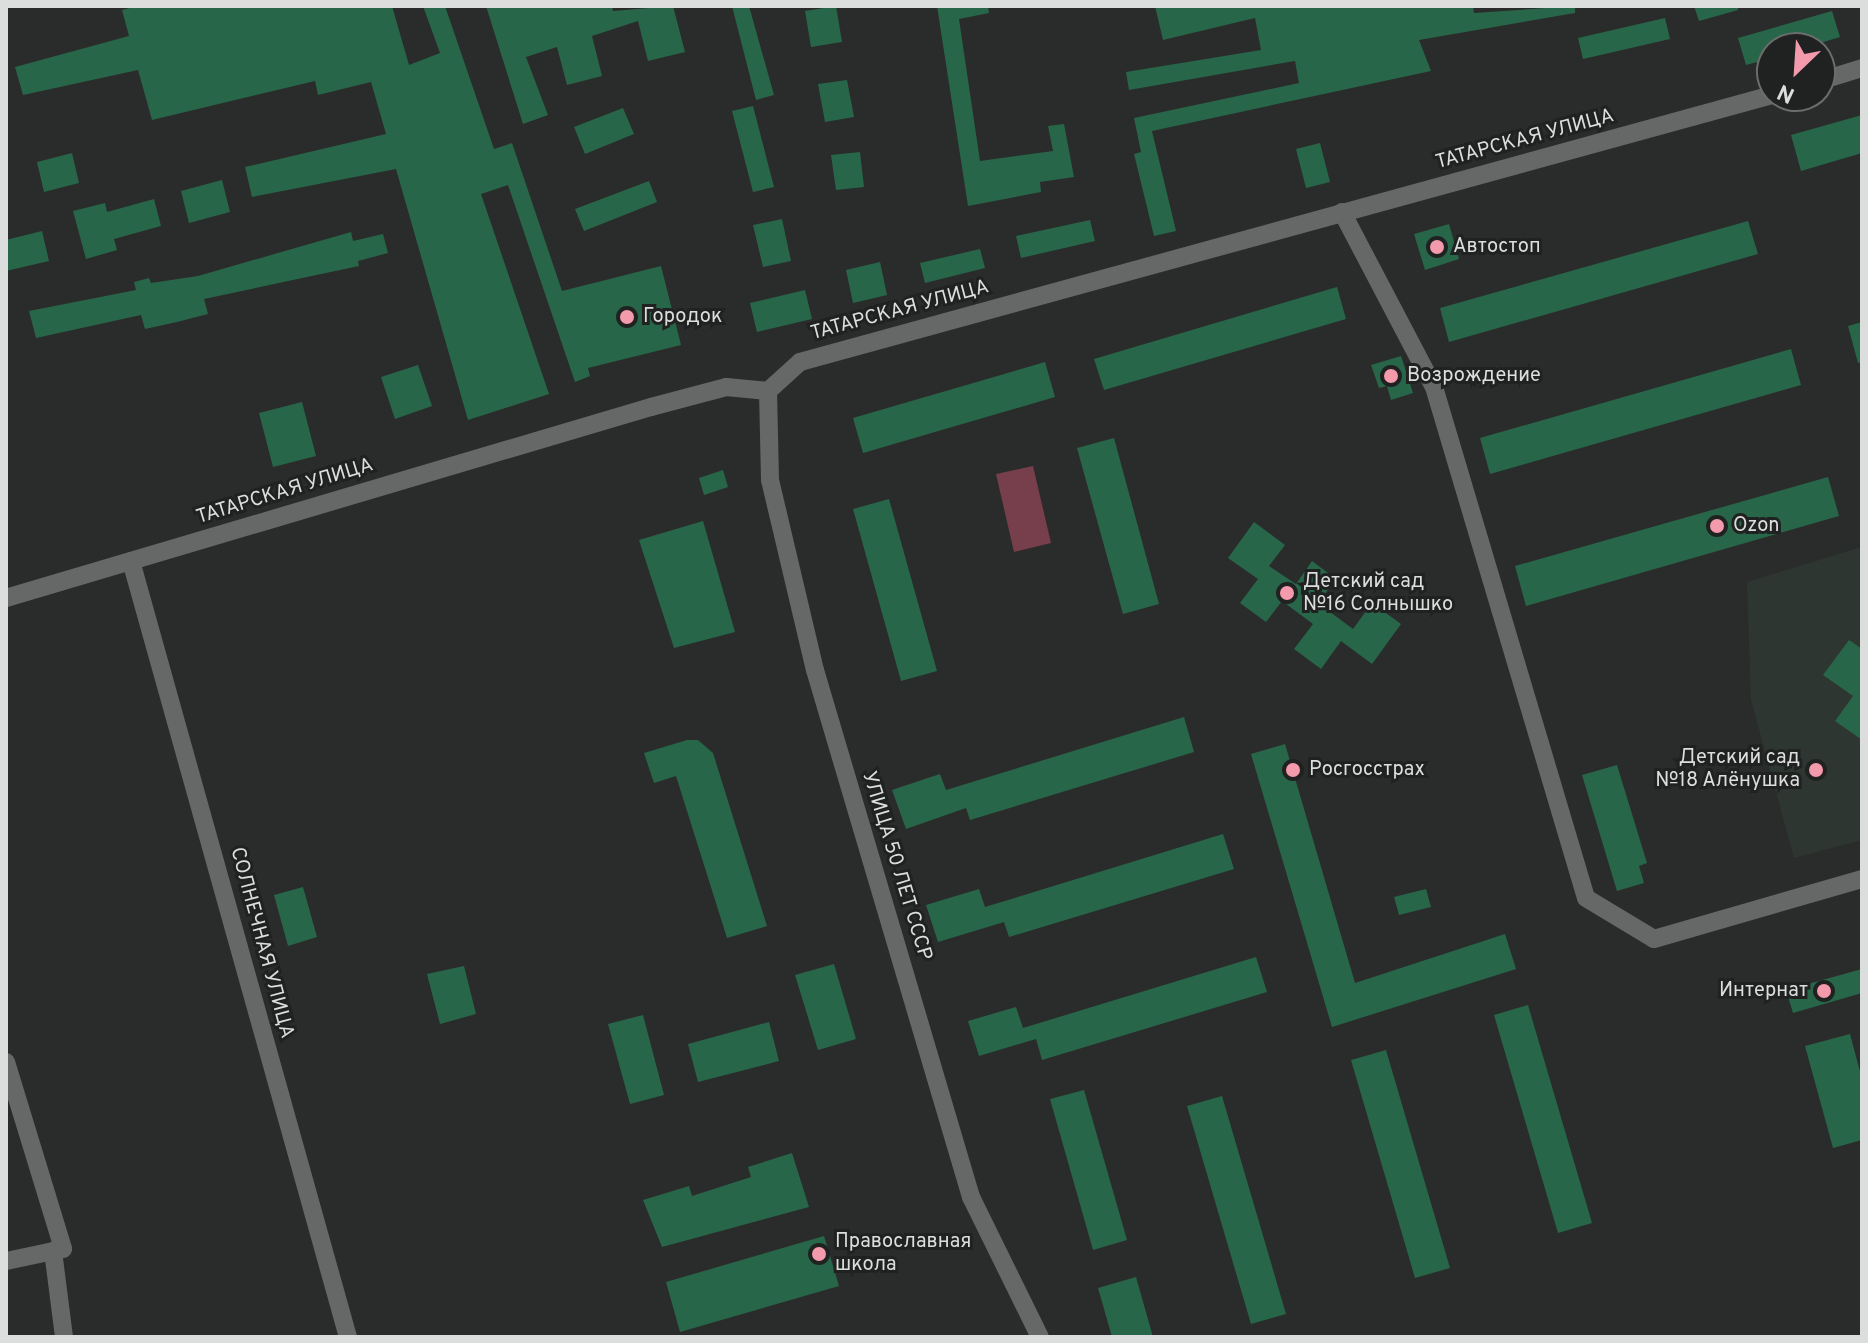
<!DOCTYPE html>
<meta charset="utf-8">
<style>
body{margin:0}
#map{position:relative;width:1868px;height:1343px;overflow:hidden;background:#2a2c2b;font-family:Overpass,sans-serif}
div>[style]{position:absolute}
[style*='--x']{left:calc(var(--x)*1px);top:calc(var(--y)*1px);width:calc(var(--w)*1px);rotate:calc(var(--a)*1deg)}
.built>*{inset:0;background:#2e3631}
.green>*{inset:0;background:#763f4b}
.building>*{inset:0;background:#286649}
.minor>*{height:18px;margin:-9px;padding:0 9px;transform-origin:9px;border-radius:9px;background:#666867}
.dots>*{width:22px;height:22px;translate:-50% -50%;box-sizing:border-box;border:4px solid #202221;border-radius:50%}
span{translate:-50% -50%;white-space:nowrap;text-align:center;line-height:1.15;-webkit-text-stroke:6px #202221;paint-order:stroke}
.street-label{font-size:20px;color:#dcdedd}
.poi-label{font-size:20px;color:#dcdedd}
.left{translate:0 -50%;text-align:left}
.right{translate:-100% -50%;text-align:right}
.frame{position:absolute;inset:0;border:8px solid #dcdedd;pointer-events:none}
.north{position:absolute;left:1756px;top:32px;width:80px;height:80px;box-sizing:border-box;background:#202221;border:2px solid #6b6d6c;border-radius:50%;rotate:205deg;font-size:22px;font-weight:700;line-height:32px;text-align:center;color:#dcdedd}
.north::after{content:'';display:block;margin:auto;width:28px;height:36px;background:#f39aac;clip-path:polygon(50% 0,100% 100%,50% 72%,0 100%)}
</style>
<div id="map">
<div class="built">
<div style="clip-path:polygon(1862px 547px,1862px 840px,1794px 858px,1751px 700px,1747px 582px)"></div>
</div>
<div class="green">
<div style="clip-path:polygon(1033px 466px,1051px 543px,1014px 552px,996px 474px)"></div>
</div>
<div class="building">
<div style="clip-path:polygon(137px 6px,392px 6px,409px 65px,440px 53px,423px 6px,445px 6px,494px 149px,512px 143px,562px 291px,661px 266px,681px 345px,588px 368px,590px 376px,575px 382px,508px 185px,481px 194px,549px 394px,468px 420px,396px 169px,252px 197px,245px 167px,386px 134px,371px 82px,318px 95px,315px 81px,152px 120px,138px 70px,23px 95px,15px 67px,129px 36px,122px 10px)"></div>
<div style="clip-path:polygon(486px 6px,612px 6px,613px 11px,673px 6px,685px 52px,648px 61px,638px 21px,592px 36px,602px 76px,567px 85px,557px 47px,526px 57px,548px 115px,523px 124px)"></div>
<div style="clip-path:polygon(732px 6px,749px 6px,774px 95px,756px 100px)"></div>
<div style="clip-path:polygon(836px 6px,842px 42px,811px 47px,805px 11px)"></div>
<div style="clip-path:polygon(937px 6px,988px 6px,989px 13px,959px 19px,980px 161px,1053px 151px,1048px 126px,1064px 124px,1074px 177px,1040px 182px,1041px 192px,968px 206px)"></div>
<div style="clip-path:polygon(1155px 6px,1473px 6px,1474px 13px,1575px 6px,1575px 13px,1419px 40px,1431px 71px,1152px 131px,1176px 231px,1154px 236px,1134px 154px,1141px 152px,1134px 118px,1299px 83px,1295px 61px,1129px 90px,1126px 72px,1261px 50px,1255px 18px,1163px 40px)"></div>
<div style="clip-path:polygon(1694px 6px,1738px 6px,1738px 10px,1699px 21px)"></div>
<div style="clip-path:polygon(1832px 11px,1840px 37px,1804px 48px,1772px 48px,1772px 58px,1746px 65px,1738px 38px)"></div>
<div style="clip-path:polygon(1665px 18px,1670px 39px,1583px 59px,1578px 38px)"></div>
<div style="clip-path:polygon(847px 80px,854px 117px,825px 122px,818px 84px)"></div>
<div style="clip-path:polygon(753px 106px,774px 187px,753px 192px,732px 111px)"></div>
<div style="clip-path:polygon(623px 108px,634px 134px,585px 154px,574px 127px)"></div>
<div style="clip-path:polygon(1862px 115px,1862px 153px,1801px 171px,1791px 135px)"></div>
<div style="clip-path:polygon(1320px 143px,1330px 182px,1306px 188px,1296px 149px)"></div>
<div style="clip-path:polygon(860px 152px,864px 187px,836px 190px,831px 155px)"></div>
<div style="clip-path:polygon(72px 153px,79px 183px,44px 192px,37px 162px)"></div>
<div style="clip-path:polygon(222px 180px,230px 212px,189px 223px,181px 191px)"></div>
<div style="clip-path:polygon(649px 181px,657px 202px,584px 231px,575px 209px)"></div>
<div style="clip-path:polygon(154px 199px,161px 226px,114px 239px,117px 250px,86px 259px,73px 211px,105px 203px,107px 212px)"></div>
<div style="clip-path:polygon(782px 219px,791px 261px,763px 267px,753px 225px)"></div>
<div style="clip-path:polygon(1090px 220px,1095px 241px,1021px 258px,1016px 236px)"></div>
<div style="clip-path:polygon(1748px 221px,1758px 254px,1449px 342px,1440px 308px)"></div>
<div style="clip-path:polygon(1449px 224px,1459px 259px,1425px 270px,1414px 234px)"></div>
<div style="clip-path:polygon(42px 231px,49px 261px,6px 271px,6px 240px)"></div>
<div style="clip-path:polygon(351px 232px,353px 241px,383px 234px,388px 253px,358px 261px,359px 266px,204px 299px,208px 314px,177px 322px,145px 329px,141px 315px,36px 338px,29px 311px,136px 290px,134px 282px,149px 278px,151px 283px,198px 276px)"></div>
<div style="clip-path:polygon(980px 249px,985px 268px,925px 283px,920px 263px)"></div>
<div style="clip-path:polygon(880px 262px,887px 295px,853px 303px,846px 270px)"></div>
<div style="clip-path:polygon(1337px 287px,1346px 319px,1104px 390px,1094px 359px)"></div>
<div style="clip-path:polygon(805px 290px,812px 319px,757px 332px,750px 303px)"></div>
<div style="clip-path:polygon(1862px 322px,1862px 362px,1858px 363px,1848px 326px)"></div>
<div style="clip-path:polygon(1791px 349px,1801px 385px,1490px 474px,1480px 438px)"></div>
<div style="clip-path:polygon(1401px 356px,1413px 393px,1391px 400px,1387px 386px,1379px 388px,1371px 365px)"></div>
<div style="clip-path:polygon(1045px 362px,1055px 397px,863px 453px,853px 418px)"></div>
<div style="clip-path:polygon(418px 365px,432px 406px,395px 419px,381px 377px)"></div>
<div style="clip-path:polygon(302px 402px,316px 456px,273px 467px,259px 413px)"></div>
<div style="clip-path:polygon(1114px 438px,1159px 604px,1123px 614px,1077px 448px)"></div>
<div style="clip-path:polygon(723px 470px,728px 487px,704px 495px,699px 478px)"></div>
<div style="clip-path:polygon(1828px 477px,1839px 516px,1526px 606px,1515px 566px)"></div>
<div style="clip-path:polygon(889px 499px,937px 671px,901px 681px,853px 509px)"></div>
<div style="clip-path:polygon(703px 521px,735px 632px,674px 648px,639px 540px)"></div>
<div style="clip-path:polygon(1254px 522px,1285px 545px,1269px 566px,1296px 584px,1312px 561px,1336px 579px,1318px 603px,1353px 629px,1372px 603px,1401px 624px,1372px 664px,1341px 641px,1321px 669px,1294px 649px,1313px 624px,1282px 601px,1266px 622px,1240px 603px,1258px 579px,1228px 558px)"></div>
<div style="clip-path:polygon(1849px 640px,1862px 649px,1862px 740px,1835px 721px,1853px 696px,1823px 675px)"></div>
<div style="clip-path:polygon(1184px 717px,1194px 752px,970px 820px,966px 808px,906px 829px,892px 790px,940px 774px,946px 790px)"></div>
<div style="clip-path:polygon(687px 740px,698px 740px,713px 753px,767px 926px,727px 938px,676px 776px,654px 783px,644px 753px)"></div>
<div style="clip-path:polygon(1285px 744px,1355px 983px,1505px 934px,1516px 969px,1332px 1027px,1251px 754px)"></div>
<div style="clip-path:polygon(1617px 765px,1647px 863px,1639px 866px,1644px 883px,1617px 891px,1582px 775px)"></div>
<div style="clip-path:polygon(1223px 834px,1234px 869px,1009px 937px,1004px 922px,938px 942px,926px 905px,979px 889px,985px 907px)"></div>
<div style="clip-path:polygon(303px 887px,317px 937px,288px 946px,274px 895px)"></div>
<div style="clip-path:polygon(1426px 889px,1431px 907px,1399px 915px,1394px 897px)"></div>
<div style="clip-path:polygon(1256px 957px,1267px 992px,1042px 1060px,1036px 1039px,979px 1056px,968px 1021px,1016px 1007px,1023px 1028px)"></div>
<div style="clip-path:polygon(834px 964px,856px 1039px,818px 1050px,795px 975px)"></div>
<div style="clip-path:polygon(464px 966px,476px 1014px,440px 1024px,427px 974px)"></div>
<div style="clip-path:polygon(1862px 969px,1862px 993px,1793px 1013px,1786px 990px)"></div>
<div style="clip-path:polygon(1528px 1005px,1592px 1223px,1558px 1233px,1494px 1015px)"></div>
<div style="clip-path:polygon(643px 1015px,664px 1095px,630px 1104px,608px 1024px)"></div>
<div style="clip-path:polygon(769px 1022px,779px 1061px,698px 1082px,688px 1044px)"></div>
<div style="clip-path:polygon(1850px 1034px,1862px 1079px,1862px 1140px,1833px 1148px,1805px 1046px)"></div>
<div style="clip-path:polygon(1386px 1050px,1450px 1268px,1415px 1278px,1351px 1060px)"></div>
<div style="clip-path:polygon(1084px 1090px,1127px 1240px,1093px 1250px,1050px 1099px)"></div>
<div style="clip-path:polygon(1222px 1096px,1286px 1314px,1251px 1324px,1187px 1106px)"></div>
<div style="clip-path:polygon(792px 1153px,809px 1207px,662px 1247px,643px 1200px,689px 1186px,692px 1196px,751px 1177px,748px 1167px)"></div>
<div style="clip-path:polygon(824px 1236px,839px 1286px,680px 1332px,666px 1282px)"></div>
<div style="clip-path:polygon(1136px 1277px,1153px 1337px,1112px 1337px,1098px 1288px)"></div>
</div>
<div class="minor">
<div style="--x:1820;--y:81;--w:44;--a:-17.2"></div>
<div style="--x:1342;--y:212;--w:198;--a:62.3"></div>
<div style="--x:1434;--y:387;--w:533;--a:73.43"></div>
<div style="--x:1586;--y:898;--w:79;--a:31.1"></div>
<div style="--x:1654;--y:939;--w:216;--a:-16.1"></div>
<div style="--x:768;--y:391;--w:89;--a:88.7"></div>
<div style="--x:770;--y:480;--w:195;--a:76.7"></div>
<div style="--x:815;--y:670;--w:550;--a:73.51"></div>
<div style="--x:971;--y:1197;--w:156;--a:63.8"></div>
<div style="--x:131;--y:561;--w:806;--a:74.38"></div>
<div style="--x:6;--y:598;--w:673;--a:-16.5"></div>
<div style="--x:651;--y:407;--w:78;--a:-14.9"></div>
<div style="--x:726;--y:387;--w:42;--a:5.4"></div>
<div style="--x:768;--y:391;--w:43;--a:-42.2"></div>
<div style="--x:800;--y:362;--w:1008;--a:-15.36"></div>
<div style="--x:6;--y:1062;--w:195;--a:73"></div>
<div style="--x:63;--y:1249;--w:58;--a:168.1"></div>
<div style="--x:53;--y:1251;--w:87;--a:82.7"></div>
</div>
<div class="dots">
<div style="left:1437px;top:247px;background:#f39aac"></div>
<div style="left:627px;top:317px;background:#f39aac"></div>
<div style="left:1391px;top:376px;background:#f39aac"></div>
<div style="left:1717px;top:526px;background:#f39aac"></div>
<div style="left:1287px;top:593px;background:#f39aac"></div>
<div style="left:1293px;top:770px;background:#f39aac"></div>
<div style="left:1816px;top:770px;background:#f39aac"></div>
<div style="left:1824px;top:991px;background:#f39aac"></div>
<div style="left:819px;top:1254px;background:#f39aac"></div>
</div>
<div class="street-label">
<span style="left:1525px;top:140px;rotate:-15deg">ТАТАРСКАЯ УЛИЦА</span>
<span style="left:900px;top:311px;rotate:-15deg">ТАТАРСКАЯ УЛИЦА</span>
<span style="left:285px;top:492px;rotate:-17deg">ТАТАРСКАЯ УЛИЦА</span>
<span style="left:896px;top:866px;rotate:73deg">УЛИЦА 50 ЛЕТ СССР</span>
<span style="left:261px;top:943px;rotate:75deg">СОЛНЕЧНАЯ УЛИЦА</span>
</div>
<div class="poi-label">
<span class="left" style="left:1453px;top:247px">Автостоп</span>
<span class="left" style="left:643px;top:317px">Городок</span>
<span class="left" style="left:1407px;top:376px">Возрождение</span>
<span class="left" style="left:1733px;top:526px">Ozon</span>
<span class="left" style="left:1303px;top:594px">Детский сад<br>№16 Солнышко</span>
<span class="right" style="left:1800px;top:770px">Детский сад<br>№18 Алёнушка</span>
<span class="left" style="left:1309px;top:770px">Росгосстрах</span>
<span class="right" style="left:1808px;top:991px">Интернат</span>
<span class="left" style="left:835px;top:1254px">Православная<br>школа</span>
</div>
<div class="frame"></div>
<div class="north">N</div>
</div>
